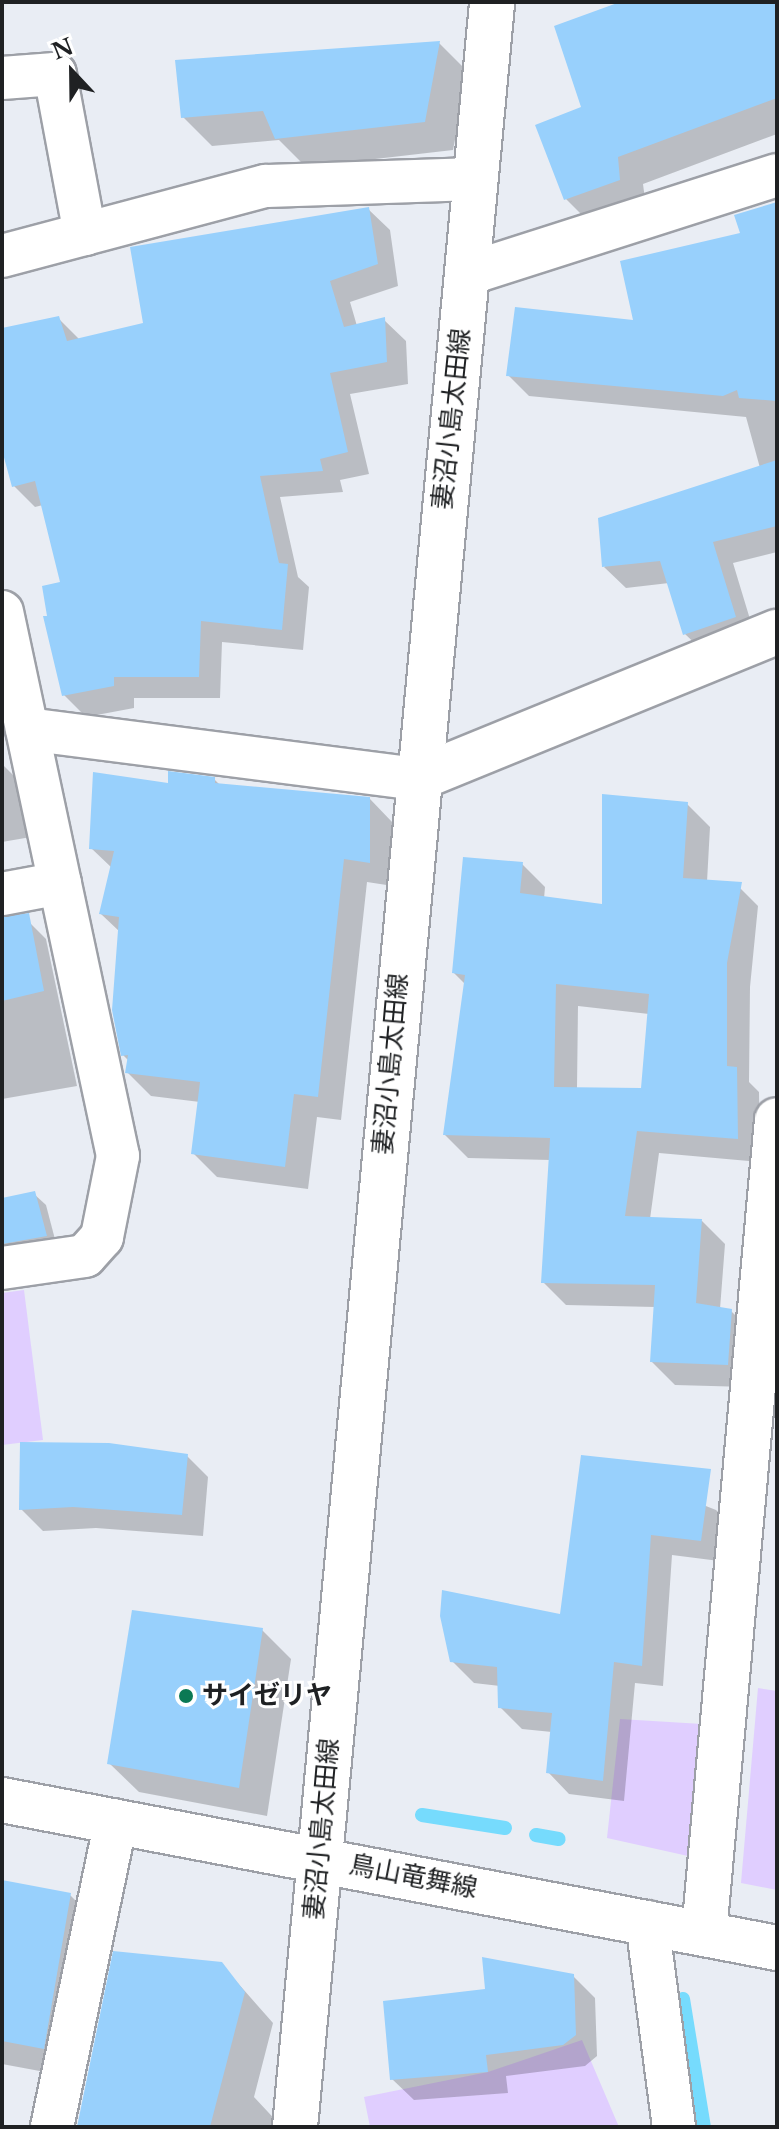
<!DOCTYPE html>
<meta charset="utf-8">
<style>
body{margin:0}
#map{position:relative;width:779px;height:2129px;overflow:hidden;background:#e9edf4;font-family:"Libre Baskerville","Noto Sans JP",serif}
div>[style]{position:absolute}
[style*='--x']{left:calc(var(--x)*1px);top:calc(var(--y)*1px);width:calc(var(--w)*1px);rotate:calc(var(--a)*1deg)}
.green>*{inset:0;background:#e0ceff}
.shadow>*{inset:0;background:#0003}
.stream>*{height:14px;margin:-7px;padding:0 7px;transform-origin:7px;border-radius:7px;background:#76dbfd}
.building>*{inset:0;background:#98d0fc}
.roads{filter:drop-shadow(2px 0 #9da0a7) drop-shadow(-2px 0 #9da0a7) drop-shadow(0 2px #9da0a7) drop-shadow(0 -2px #9da0a7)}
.street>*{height:42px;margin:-21px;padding:0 21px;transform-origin:21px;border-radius:21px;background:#fff}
.secondary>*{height:44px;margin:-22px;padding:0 22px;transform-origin:22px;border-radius:22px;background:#fff}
.dots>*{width:22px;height:22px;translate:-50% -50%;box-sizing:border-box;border:4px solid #fff;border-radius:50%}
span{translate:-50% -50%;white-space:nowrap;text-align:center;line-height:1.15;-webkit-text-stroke:6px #fff;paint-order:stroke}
.street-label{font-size:26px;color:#1f2123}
.poi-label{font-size:26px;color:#1f2123;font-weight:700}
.left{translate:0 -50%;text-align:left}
.frame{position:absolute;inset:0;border:4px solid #1f2123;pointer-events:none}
.north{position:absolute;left:32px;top:32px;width:80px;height:80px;-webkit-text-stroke:6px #fff;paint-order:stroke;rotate:338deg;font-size:22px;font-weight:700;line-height:32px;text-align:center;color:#1f2123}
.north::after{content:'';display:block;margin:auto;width:28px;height:36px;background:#1f2123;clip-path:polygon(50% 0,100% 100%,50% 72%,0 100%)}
</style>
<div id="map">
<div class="green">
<div style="clip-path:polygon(24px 1290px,43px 1440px,2px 1445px,2px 1293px)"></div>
<div style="clip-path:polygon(758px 1688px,777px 1691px,777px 1890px,741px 1883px)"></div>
<div style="clip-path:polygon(620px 1719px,702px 1724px,688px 1856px,607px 1838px)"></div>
<div style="clip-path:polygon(582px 2040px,619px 2127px,370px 2127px,364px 2097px,488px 2072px)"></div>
</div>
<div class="shadow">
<div style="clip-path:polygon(626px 2px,777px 2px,777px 134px,643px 184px,646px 207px,593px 226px,566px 199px,583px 108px)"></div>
<div style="clip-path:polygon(439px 43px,468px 72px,453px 150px,306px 167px,279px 140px,212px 146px,183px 117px)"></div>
<div style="clip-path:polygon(777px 203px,777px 552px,733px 563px,756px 639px,707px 655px,685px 634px,669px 583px,626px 588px,604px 567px,760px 468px,746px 417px,529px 396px,508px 375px,635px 322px)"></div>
<div style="clip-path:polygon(368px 209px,390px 230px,398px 286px,350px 302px,357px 326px,384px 320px,406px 341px,408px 384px,350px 394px,369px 474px,340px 480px,343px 492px,280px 497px,298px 577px,309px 587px,303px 650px,222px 642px,220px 698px,134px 698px,134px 708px,86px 717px,64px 695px,63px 584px,43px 505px,35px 507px,14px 486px,2px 442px,2px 331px,58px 318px,80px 340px,145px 324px)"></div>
<div style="clip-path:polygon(2px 764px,21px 783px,31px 837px,2px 842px)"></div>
<div style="clip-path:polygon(214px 779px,221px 786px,370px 799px,393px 823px,393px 886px,367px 882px,341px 1120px,317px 1117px,308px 1189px,217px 1177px,193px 1153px,200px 1102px,151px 1096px,127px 1072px,129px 1061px,123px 1055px,120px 932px,101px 914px,112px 868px,91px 848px,169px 785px)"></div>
<div style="clip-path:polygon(evenodd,687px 804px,710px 827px,707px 882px,735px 883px,758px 906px,750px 987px,749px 1082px,759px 1092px,760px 1162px,659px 1153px,650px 1219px,702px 1221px,725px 1244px,720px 1309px,731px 1311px,754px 1334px,747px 1387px,675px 1385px,652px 1362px,655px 1307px,566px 1305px,543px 1282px,550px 1160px,468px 1158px,445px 1135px,465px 984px,454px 973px,522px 864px,545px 887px,544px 899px,604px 907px,687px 804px,578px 1006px,649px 1014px,643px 1090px,577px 1089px,578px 1006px)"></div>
<div style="clip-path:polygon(25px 918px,46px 939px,77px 1086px,2px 1099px,2px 923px)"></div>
<div style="clip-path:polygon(34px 1194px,46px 1205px,57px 1247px,12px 1254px,2px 1245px,2px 1200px)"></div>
<div style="clip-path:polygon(187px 1456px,208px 1477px,203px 1536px,96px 1528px,43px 1531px,21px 1509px)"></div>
<div style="clip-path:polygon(582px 1457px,716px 1510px,738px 1531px,735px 1563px,672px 1555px,663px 1686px,635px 1683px,624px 1801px,569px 1794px,548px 1772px,552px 1732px,522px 1729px,500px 1707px,500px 1686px,474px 1683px,452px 1661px,561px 1617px)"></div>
<div style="clip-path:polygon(262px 1630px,291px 1659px,267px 1816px,139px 1792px,109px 1763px)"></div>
<div style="clip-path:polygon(2px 1882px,70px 1895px,99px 1924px,72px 2077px,2px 2064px)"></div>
<div style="clip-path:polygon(221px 1964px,273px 2023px,254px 2097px,282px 2127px,79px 2127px)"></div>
<div style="clip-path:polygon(573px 1976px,595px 1998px,597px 2056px,585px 2066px,506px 2076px,508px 2093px,414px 2100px,392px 2079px,487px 1991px)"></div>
</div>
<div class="stream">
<div style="--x:422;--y:1815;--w:84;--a:8.9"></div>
<div style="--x:536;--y:1835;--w:23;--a:10"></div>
<div style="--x:683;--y:1999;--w:130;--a:80.7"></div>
</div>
<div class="building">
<div style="clip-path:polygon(620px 2px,777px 2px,777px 98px,618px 157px,620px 180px,564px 200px,535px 125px,581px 107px,554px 26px)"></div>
<div style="clip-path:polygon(440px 41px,425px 122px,275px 139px,263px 111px,181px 118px,175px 60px)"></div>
<div style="clip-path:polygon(777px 202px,777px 401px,739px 398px,737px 390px,723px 396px,506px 376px,515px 307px,633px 320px,620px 261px,740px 233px,734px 215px)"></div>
<div style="clip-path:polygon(369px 207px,378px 264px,330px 281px,344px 327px,385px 317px,387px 362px,330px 373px,348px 452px,320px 459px,323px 471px,260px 476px,279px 563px,288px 564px,282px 630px,201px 621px,199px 677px,114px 677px,114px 686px,62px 696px,43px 616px,47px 616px,42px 586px,60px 582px,35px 481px,12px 487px,2px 450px,2px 328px,59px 316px,67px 341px,143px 323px,130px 247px)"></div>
<div style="clip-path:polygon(777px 460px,777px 526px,713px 542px,736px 617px,683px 635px,660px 561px,602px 567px,598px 518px)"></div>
<div style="clip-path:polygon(168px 771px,215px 777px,215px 783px,370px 797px,370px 863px,344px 859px,318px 1097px,294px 1094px,285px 1167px,191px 1154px,200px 1082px,125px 1073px,128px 1055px,121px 1056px,112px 1010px,119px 917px,99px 914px,114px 851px,89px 849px,93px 772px,168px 783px)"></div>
<div style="clip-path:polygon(evenodd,602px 794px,688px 802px,683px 878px,742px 882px,727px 963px,727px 1066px,737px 1067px,738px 1139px,637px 1131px,625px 1216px,702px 1219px,696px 1303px,732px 1309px,728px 1365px,650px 1362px,655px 1285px,541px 1283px,550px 1138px,443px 1135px,465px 975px,452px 973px,463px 857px,523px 862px,520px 893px,602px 904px,602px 794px,556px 984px,649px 994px,641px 1088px,554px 1087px,556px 984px)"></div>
<div style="clip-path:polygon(29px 913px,44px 991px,2px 1001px,2px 917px)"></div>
<div style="clip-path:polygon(35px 1191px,47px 1236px,2px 1244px,2px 1198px)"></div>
<div style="clip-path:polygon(20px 1442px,109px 1443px,188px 1454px,182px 1515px,73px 1507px,19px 1510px)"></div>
<div style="clip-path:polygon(581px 1455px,711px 1469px,701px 1541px,651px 1535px,642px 1666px,614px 1662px,603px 1781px,546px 1773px,552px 1713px,498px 1708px,497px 1667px,450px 1662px,440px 1616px,442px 1590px,560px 1614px)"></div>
<div style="clip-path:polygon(132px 1610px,263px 1628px,239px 1788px,107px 1764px)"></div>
<div style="clip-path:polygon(2px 1880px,71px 1893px,44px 2049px,2px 2041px)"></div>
<div style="clip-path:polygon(113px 1951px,222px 1962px,245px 1992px,210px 2127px,77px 2127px)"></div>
<div style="clip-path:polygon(482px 1957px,574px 1974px,576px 2035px,563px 2045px,486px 2055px,488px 2072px,390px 2080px,383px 2001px,485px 1989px)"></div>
</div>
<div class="roads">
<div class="street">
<div style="--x:2;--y:78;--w:53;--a:-4.3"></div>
<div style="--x:55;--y:74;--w:163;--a:79.4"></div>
<div style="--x:2;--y:256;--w:273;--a:-14.9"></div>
<div style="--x:266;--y:186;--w:210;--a:-1.9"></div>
<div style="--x:467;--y:274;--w:325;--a:-17.7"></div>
<div style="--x:2;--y:612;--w:556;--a:77.96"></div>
<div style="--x:118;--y:1156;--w:83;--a:101.2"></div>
<div style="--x:102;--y:1237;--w:25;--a:132"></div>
<div style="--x:85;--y:1256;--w:84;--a:171.8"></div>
<div style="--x:27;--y:729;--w:392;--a:7.3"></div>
<div style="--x:2;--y:894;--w:59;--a:-10.7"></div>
<div style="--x:647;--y:1922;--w:207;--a:82.5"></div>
<div style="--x:52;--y:2127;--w:313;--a:-78.2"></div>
</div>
<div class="secondary">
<div style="--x:416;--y:779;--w:390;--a:-22.2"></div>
<div style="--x:2;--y:1800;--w:789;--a:10.81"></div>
<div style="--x:704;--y:1933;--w:816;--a:-84.87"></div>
<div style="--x:295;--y:2127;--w:2134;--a:-84.7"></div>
</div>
</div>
<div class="dots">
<div style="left:186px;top:1696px;background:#0b7954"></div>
</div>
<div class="street-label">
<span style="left:452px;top:419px;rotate:-84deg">妻沼小島太田線</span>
<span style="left:391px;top:1064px;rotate:-85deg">妻沼小島太田線</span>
<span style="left:322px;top:1829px;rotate:-85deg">妻沼小島太田線</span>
<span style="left:413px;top:1877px;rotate:11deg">鳥山竜舞線</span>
</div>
<div class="poi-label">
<span class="left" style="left:202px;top:1696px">サイゼリヤ</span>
</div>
<div class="frame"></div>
<div class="north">N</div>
</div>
